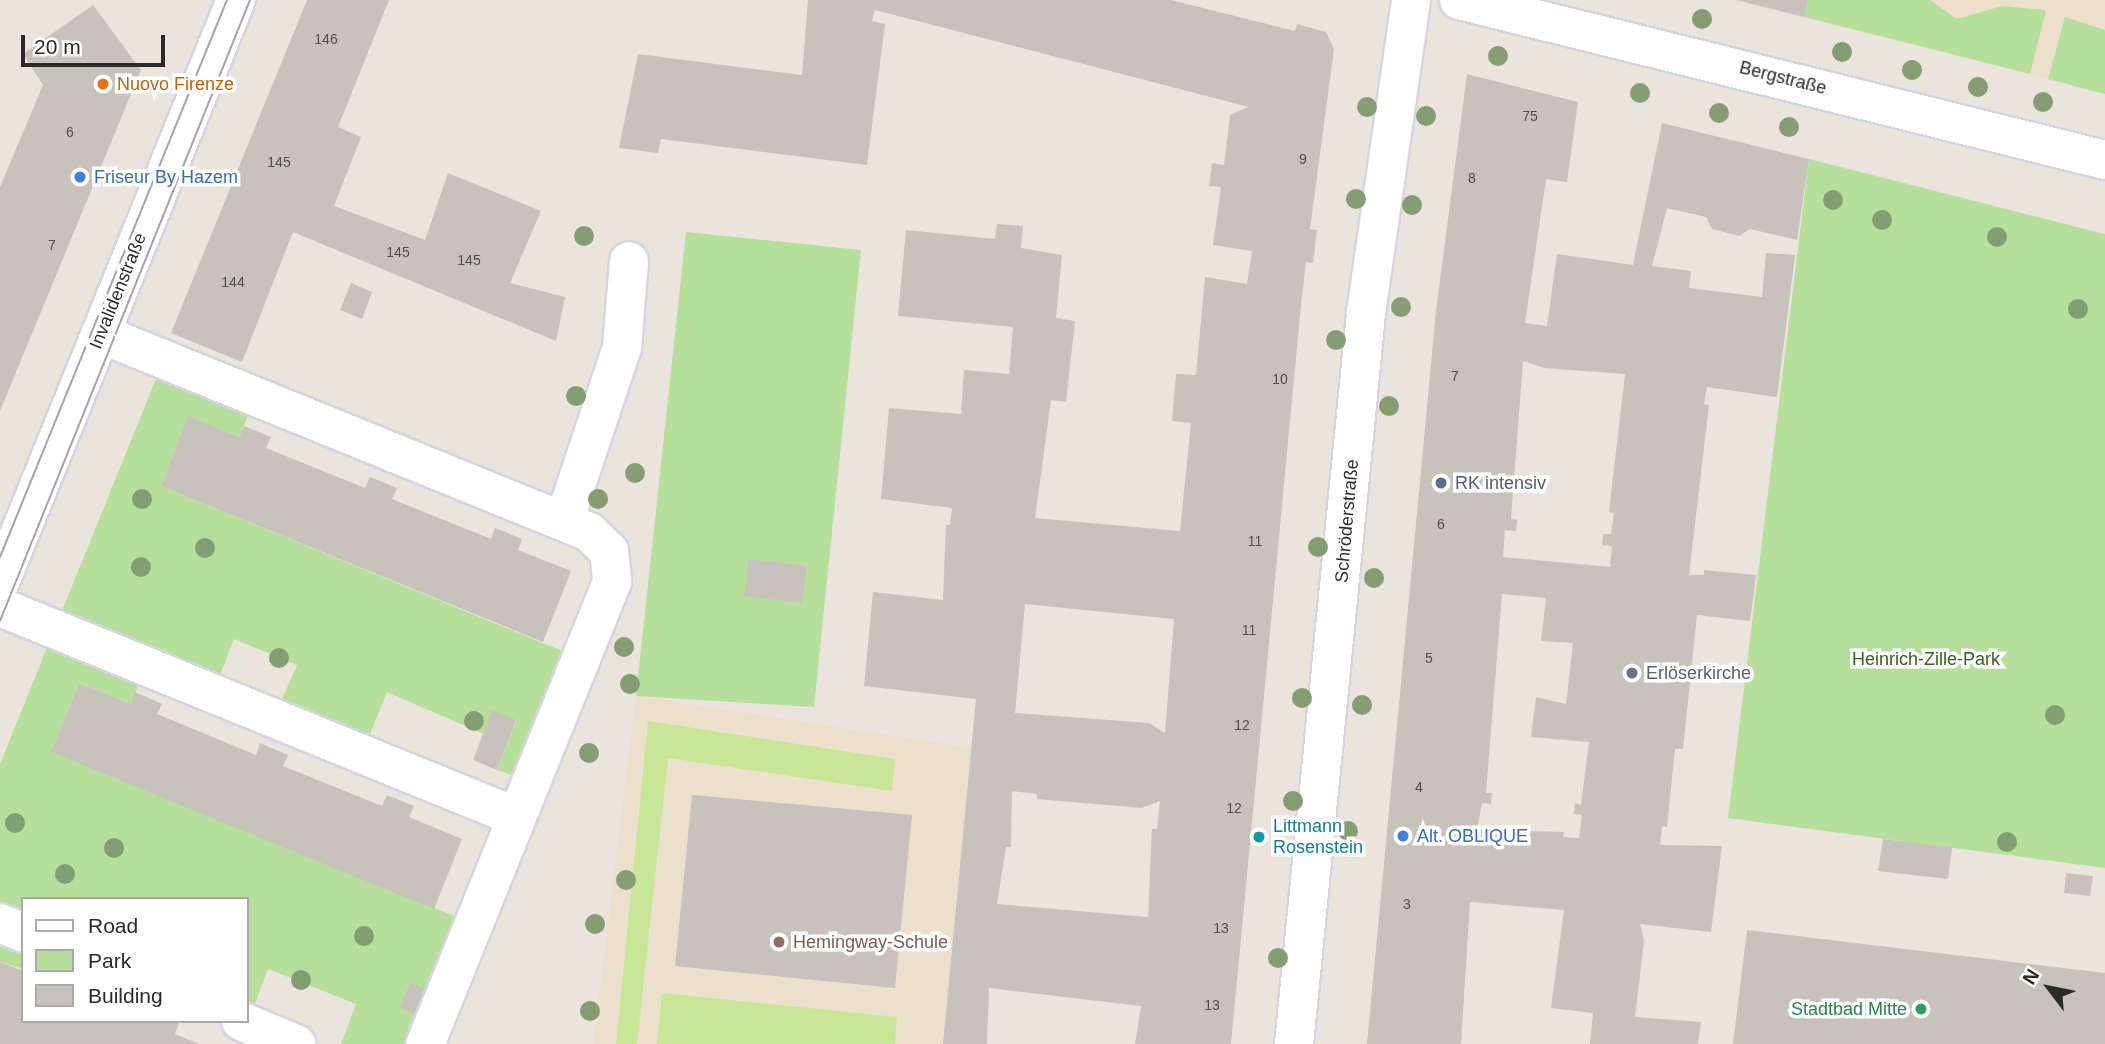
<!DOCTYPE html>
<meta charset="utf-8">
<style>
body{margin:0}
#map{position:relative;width:2105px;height:1044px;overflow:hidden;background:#ebe4dc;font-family:Helvetica,sans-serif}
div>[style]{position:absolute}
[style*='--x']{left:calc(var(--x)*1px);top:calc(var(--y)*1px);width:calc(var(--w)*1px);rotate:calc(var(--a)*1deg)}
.education>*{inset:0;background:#ece0cd}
.green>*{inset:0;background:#b6df9b}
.pitch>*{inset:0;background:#c9e698}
.building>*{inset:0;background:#c7c2bb}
.roads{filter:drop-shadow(2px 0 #d2d6e2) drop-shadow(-2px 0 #d2d6e2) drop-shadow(0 2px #d2d6e2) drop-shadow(0 -2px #d2d6e2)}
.minor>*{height:38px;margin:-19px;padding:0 19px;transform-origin:19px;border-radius:19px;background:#fff}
.tram>*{height:2px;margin:-1px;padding:0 1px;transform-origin:1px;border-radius:1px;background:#9fa3b3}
.trees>*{width:20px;height:20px;margin:-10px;border-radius:50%;background:#849d73}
.dots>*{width:19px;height:19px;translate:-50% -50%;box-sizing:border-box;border:4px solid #fff;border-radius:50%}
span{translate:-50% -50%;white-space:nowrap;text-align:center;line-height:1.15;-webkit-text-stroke:7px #fff;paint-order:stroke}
.number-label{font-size:14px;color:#51504e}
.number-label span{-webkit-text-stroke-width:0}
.street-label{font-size:18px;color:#2a2a2a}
.food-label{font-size:18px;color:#c56008}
.left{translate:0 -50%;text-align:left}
.shop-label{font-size:18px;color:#366cbe}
.service-label{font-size:18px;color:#4e5e75}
.park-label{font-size:18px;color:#30631d}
.worship-label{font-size:18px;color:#5b616d}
.culture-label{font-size:18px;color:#0d838f}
.education-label{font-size:18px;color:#785e54}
.leisure-label{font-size:18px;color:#27864d}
.right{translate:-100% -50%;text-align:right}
.legend{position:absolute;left:21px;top:897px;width:228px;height:126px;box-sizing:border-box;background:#fff;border:2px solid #aaa;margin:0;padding:9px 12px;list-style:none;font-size:21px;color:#2a2a2a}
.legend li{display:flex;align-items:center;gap:14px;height:35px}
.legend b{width:35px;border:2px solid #aaa}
.north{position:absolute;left:2014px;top:953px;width:70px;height:70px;-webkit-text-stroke:5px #fff;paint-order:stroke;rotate:302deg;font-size:19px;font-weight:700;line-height:28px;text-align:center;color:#2a2a2a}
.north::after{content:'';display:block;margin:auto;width:24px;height:32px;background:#2a2a2a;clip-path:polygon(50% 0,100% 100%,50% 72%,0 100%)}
.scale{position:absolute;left:21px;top:35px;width:144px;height:32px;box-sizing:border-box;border:4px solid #2a2a2a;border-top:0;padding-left:9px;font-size:21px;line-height:24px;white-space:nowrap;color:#2a2a2a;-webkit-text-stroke:5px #fff;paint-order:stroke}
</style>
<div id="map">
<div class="education">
<div style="clip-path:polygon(1876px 0,2105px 0,2105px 94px,1880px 35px)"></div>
<div style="clip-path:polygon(636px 696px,973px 748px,943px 1044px,593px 1044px)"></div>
</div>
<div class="green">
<div style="clip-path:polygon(1808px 0,1930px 0,1957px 19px,2002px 6px,2046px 10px,2030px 74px,1804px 17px)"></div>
<div style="clip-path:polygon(2065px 17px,2105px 30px,2105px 94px,2048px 79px)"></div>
<div style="clip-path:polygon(1809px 159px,2105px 234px,2105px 868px,1728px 818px)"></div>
<div style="clip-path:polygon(686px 232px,861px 250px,814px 707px,636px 696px)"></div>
<div style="clip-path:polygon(164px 359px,256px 397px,239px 437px,188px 417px,161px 486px,582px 659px,532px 782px,497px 770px,516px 721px,493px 711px,484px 734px,387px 692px,362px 754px,274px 718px,297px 665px,234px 639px,213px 693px,145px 667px,131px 704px,79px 683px,51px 752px,474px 924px,425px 1044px,341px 1044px,356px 1004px,268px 969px,247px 1024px,247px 899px,23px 899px,23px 969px,0 962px,0 764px)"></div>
</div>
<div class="pitch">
<div style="clip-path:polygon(648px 721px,895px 759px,892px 791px,668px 758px,637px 1044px,616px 1044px)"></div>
<div style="clip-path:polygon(662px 993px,897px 1017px,895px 1044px,657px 1044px)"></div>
</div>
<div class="building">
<div style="clip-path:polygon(307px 0,389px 0,338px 127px,361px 137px,334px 206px,425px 240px,448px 173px,541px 211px,510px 283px,565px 297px,556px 341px,293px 232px,242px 362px,171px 333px)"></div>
<div style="clip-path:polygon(evenodd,808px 0,1171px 0,1295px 31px,1297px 24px,1326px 32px,1334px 49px,1310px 229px,1317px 230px,1313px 263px,1306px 262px,1301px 305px,1231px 1044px,1135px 1044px,1141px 1006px,989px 988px,987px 1044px,943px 1044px,976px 699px,864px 686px,873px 592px,943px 600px,946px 525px,950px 525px,952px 508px,881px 499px,889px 408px,961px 414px,964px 370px,1009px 374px,1013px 327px,898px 316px,906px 230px,995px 239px,997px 224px,1023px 226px,1021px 248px,1062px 255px,1056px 318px,1075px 321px,1066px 402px,1051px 400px,1035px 518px,1180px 531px,1191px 423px,1172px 421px,1176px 374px,1196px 375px,1205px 277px,1247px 284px,1252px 251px,1213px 245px,1221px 187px,1209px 186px,1212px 163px,1224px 165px,1230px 115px,1249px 107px,875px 10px,872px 21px,885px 24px,867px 165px,661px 139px,658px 153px,619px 148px,638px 54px,802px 75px,808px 0,1025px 604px,1174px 619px,1165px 733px,1149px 723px,1015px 713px,1025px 604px,808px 0,1012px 791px,1037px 794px,1037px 799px,1142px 808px,1160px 801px,1157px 829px,1152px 829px,1148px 917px,997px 904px,1006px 847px,1011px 847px,1012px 791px)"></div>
<div style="clip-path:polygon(1736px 0,1808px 0,1804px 17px)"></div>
<div style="clip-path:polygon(93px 5px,141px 70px,0 411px,0 187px,43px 85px,23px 54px)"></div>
<div style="clip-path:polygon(evenodd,1467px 74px,1578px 102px,1567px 182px,1546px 179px,1525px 323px,1547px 326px,1557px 254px,1633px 265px,1662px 123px,1809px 159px,1797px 240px,1750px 229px,1739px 236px,1712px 229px,1706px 217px,1667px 208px,1652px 266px,1691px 271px,1689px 288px,1762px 297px,1766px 253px,1795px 255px,1777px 397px,1707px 387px,1704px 404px,1709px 405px,1689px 575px,1704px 575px,1704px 570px,1756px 575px,1750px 621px,1697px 615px,1683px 749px,1675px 749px,1667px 827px,1662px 826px,1660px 845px,1722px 846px,1711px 932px,1640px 924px,1644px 941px,1635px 1017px,1701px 1022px,1698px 1044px,1590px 1044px,1593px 1013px,1551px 1008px,1564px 910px,1470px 902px,1461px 1044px,1367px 1044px,1436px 311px,1467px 74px,1523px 361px,1544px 368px,1625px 374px,1609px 512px,1614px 513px,1611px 534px,1603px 534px,1602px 545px,1612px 546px,1610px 567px,1503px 557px,1505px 530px,1516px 531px,1517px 520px,1511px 519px,1523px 361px,1467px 74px,1502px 594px,1546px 598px,1541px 641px,1573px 643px,1566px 704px,1536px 697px,1531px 737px,1589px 742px,1581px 805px,1575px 803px,1574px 814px,1582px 815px,1579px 838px,1563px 837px,1564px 832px,1477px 830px,1482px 803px,1491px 804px,1492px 793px,1486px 793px,1502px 594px)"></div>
<div style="clip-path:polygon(351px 283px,372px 292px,362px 319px,340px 310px)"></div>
<div style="clip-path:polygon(188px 416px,239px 437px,244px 426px,271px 437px,266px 448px,365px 488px,370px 477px,397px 488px,392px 499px,491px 539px,495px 528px,522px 539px,518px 550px,571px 571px,543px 642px,161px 486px)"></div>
<div style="clip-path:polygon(749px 559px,807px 566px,802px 603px,744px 596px)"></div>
<div style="clip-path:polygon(79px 683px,131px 704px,135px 692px,162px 704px,157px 714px,256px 755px,260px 743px,288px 755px,283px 766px,382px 806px,387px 795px,414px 806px,409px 817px,462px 839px,434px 909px,51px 752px)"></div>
<div style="clip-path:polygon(492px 710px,516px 720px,497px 770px,473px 760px)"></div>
<div style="clip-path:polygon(692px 795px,912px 815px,895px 988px,675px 966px)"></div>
<div style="clip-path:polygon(1883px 839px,1952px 847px,1948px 879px,1878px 871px)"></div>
<div style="clip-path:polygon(2066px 873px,2093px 876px,2090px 896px,2064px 893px)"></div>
<div style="clip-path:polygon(1747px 930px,2105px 973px,2105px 1044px,1733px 1044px)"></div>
<div style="clip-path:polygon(0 962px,23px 971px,23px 1021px,180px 1021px,175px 1034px,199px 1044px,0 1044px)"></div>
<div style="clip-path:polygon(410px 983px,431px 992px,422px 1017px,400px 1008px)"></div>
</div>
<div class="roads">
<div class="minor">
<div style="--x:1459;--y:0;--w:666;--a:13.91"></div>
<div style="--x:101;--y:334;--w:527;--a:22.08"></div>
<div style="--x:589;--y:532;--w:28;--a:44"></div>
<div style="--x:609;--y:551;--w:31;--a:84"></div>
<div style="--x:612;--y:582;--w:498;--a:112"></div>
<div style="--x:564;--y:521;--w:182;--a:-71.5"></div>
<div style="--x:622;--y:348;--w:87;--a:-85.4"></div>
<div style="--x:0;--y:582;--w:628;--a:-67.93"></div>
<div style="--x:0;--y:607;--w:558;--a:22.11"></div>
<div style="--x:0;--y:923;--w:25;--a:23"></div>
<div style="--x:241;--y:1021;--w:60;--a:22.7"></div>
<div style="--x:1294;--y:1044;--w:735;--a:-84.37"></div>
<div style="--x:1366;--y:313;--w:316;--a:-81.8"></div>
</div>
</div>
<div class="tram">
<div style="--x:0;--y:557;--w:601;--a:-67.83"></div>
<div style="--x:0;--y:621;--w:669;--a:-68.07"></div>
</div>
<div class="trees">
<div style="left:1702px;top:19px"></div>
<div style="left:1842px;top:52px"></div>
<div style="left:1498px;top:56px"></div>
<div style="left:1912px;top:70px"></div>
<div style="left:1978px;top:87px"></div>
<div style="left:1640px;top:93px"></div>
<div style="left:2043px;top:102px"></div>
<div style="left:1367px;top:107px"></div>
<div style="left:1719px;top:113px"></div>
<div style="left:1426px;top:116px"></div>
<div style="left:1789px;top:127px"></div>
<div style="left:1356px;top:199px"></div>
<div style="left:1833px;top:200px"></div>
<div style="left:1412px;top:205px"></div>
<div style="left:1882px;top:220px"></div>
<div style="left:584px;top:236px"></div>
<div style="left:1997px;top:237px"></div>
<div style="left:1401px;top:307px"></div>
<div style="left:2078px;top:309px"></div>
<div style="left:1336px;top:340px"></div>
<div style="left:576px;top:396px"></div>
<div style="left:1389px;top:406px"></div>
<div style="left:635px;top:473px"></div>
<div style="left:142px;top:499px"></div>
<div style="left:598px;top:499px"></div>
<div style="left:1318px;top:547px"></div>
<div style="left:205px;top:548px"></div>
<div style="left:141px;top:567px"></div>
<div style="left:1374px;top:578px"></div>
<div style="left:624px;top:647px"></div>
<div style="left:279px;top:658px"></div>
<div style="left:630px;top:684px"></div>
<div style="left:1302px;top:698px"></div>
<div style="left:1362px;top:705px"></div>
<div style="left:2055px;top:715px"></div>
<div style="left:474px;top:721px"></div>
<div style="left:589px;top:753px"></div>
<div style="left:1293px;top:801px"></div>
<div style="left:15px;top:823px"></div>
<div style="left:1348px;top:831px"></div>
<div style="left:2007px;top:842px"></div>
<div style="left:114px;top:848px"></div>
<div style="left:65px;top:874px"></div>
<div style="left:626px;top:880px"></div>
<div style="left:595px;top:924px"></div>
<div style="left:364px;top:936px"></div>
<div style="left:1278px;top:958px"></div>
<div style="left:301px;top:980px"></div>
<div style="left:590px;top:1011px"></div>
</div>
<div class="dots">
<div style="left:103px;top:84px;background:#e8710a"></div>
<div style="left:80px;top:177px;background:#3f7fe0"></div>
<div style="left:1441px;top:483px;background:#5c6f8a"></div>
<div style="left:1632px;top:673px;background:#6b7280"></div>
<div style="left:1403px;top:836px;background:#3f7fe0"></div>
<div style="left:1259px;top:837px;background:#0f9aa8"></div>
<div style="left:779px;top:942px;background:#8d6e63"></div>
<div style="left:1921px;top:1009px;background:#2e9e5b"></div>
</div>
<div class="number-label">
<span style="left:326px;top:39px">146</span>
<span style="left:1530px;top:116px">75</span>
<span style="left:70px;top:132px">6</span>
<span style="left:1303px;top:159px">9</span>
<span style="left:279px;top:162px">145</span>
<span style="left:1472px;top:178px">8</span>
<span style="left:52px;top:245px">7</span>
<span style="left:398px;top:252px">145</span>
<span style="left:469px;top:260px">145</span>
<span style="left:233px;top:282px">144</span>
<span style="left:1455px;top:376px">7</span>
<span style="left:1280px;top:379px">10</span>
<span style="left:1441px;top:524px">6</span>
<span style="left:1255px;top:541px">11</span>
<span style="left:1249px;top:630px">11</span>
<span style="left:1429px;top:658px">5</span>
<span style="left:1242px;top:725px">12</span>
<span style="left:1419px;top:787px">4</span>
<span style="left:1234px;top:808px">12</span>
<span style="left:1407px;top:904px">3</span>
<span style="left:1221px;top:928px">13</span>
<span style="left:1212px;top:1005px">13</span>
</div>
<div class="street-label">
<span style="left:1783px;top:78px;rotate:14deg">Bergstraße</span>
<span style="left:118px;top:291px;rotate:-68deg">Invalidenstraße</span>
<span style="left:1347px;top:521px;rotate:-85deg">Schröderstraße</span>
</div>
<div class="food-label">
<span class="left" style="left:117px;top:84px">Nuovo Firenze</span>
</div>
<div class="shop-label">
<span class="left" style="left:94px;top:177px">Friseur By Hazem</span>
<span class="left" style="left:1417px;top:836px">Alt. OBLIQUE</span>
</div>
<div class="service-label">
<span class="left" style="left:1455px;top:483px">RK intensiv</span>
</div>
<div class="park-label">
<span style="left:1926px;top:659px">Heinrich-Zille-Park</span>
</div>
<div class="worship-label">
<span class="left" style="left:1646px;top:673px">Erlöserkirche</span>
</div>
<div class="culture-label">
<span class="left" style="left:1273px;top:837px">Littmann<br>Rosenstein</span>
</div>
<div class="education-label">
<span class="left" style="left:793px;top:942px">Hemingway-Schule</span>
</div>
<div class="leisure-label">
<span class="right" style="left:1907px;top:1009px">Stadtbad Mitte</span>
</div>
<ul class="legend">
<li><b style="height:9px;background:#fff"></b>Road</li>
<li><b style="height:19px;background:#b6df9b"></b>Park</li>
<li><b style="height:19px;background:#c7c2bb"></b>Building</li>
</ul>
<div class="north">N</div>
<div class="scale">20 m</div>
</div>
